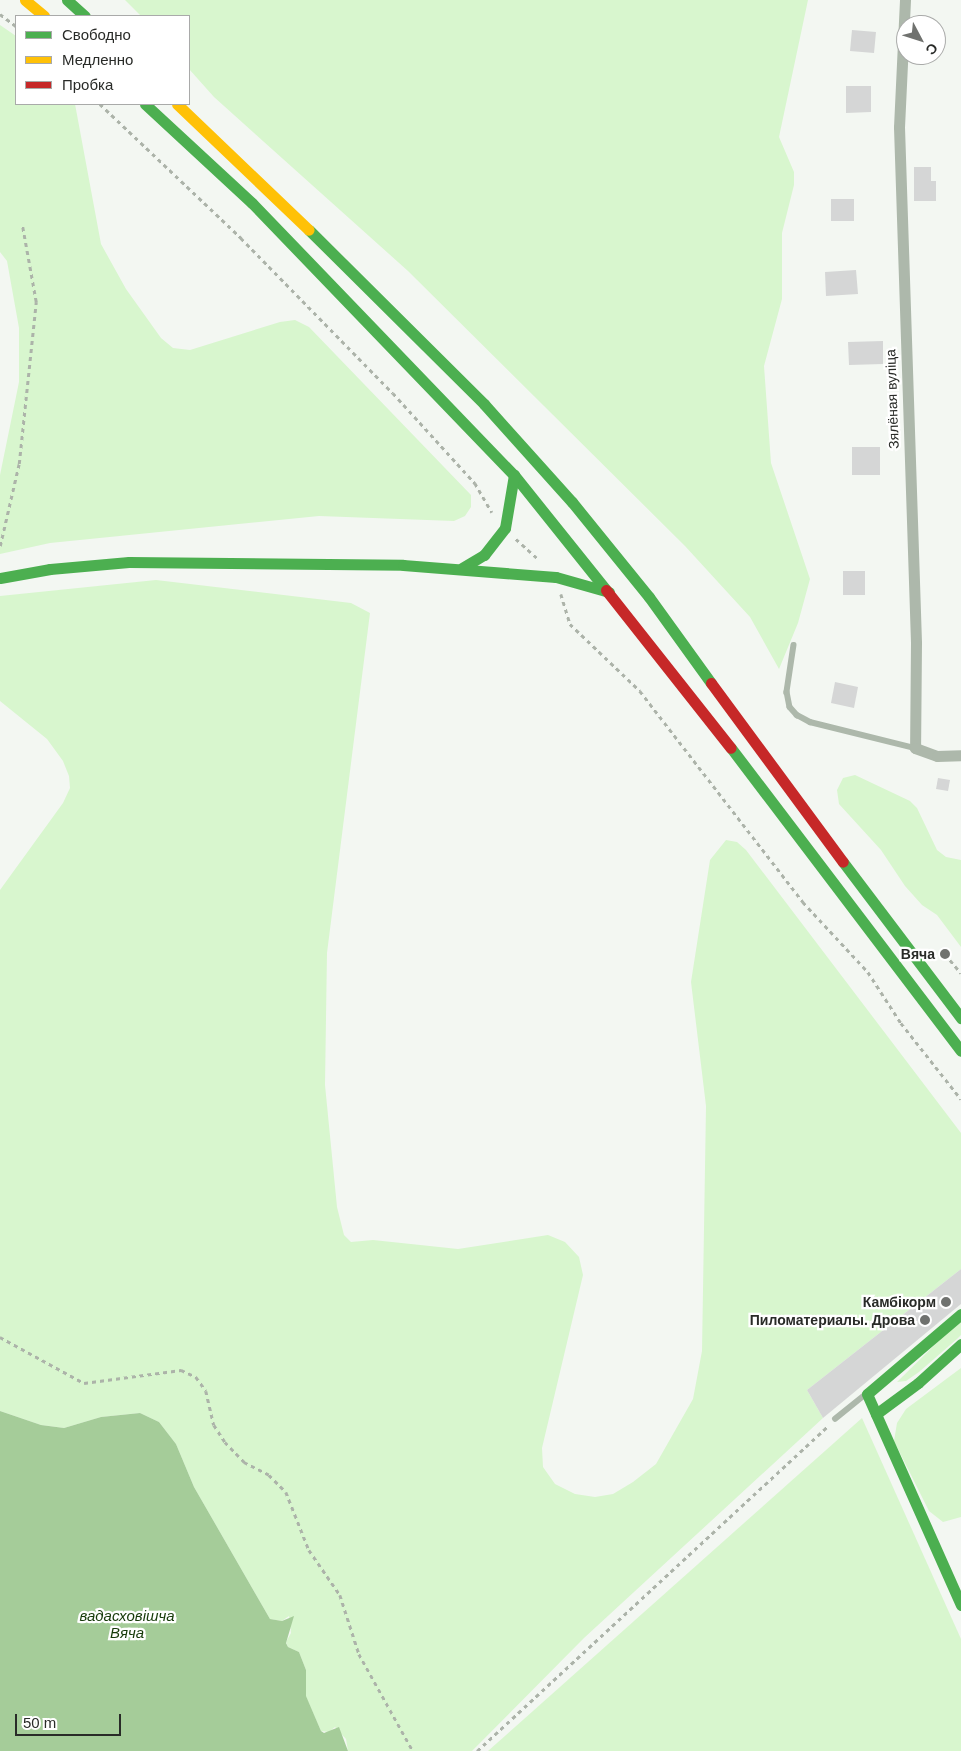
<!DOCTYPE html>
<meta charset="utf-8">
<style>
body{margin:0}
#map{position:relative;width:961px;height:1751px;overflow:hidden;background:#f3f7f2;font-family:Helvetica,sans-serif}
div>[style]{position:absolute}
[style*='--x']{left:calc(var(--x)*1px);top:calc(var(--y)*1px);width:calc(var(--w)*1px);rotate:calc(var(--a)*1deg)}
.green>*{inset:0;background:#d8f6ce}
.water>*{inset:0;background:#a5cc99}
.building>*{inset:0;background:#d5d6d6}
.path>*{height:2.5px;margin-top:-1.25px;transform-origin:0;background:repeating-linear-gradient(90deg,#acb3a9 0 4px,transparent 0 8px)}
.lane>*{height:5.5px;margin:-2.75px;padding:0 2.75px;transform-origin:2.75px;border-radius:2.75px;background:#adb8ab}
.street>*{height:11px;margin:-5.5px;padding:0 5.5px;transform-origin:5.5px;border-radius:5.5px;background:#adb8ab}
.fast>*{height:11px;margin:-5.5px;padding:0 5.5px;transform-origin:5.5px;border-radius:5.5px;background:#4caf50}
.slow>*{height:11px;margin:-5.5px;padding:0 5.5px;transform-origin:5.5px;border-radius:5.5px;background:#ffc107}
.jam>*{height:11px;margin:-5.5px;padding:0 5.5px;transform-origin:5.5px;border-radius:5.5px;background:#c62828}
.dots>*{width:14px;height:14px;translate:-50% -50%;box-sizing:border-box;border:2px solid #fff;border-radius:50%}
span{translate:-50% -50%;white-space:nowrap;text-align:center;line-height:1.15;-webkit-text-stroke:4.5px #fff;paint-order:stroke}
.street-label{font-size:14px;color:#292b28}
.poi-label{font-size:14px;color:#292b28;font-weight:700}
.right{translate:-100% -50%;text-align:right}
.water-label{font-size:15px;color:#163a09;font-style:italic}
.legend{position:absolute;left:15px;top:15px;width:175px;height:90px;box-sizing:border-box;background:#fff;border:1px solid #a9aaa9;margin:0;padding:6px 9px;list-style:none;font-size:15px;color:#292b28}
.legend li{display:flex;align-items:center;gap:10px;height:25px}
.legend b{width:25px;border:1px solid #a9aaa9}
.north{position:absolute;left:896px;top:15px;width:50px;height:50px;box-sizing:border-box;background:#fff;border:1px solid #a9aaa9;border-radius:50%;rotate:130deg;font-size:14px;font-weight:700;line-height:20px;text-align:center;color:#292b28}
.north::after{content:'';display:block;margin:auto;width:18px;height:22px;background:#70726f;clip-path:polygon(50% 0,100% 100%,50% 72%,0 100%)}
.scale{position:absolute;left:15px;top:1714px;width:106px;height:22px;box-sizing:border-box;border:2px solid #292b28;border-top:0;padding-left:6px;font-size:15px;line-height:18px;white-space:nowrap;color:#292b28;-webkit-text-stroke:4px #fff;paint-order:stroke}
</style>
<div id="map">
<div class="green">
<div style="clip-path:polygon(125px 0,808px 0,779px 137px,794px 172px,794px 185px,782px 233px,782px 299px,764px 366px,771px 463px,810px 579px,798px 623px,779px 669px,750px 617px,685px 546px,408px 271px,214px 97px,189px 69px,189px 16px,141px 16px)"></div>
<div style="clip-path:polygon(0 25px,16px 36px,16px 104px,75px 104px,101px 244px,126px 289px,161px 338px,173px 348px,190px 350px,280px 322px,295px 320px,309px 327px,471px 495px,471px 507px,465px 516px,454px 521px,319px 516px,50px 543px,0 554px,0 475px,19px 382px,19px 328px,7px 261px,0 252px)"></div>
<div style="clip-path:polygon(156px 580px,351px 603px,370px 613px,327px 953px,325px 1085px,337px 1207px,344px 1235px,351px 1242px,373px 1240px,458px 1249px,548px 1235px,565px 1242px,579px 1257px,583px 1275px,542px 1448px,543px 1467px,555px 1484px,575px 1494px,595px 1497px,613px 1494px,633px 1482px,656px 1464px,693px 1399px,702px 1351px,706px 1106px,691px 982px,710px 860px,726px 840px,737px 842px,746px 850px,961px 1133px,961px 1269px,807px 1390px,823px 1418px,584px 1638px,472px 1751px,348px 1751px,346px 1739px,335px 1727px,329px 1732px,321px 1731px,303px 1690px,306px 1670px,299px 1652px,288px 1647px,286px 1642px,291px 1633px,289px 1616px,282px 1621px,270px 1619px,194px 1487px,176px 1444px,159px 1422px,140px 1413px,101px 1417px,64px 1428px,41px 1425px,0 1411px,0 890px,63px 803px,70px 788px,69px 776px,63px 761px,47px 739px,0 701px,0 596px)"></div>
<div style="clip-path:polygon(855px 775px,910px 801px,917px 808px,937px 850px,946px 857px,961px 860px,961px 947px,937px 915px,922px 905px,905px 886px,881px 850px,839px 804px,837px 790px,843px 778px)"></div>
<div style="clip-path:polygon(961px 1319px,961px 1335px,957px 1339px,919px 1372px,906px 1381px,897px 1382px)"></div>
<div style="clip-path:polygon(961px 1368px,961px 1517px,943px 1522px,929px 1511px,894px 1441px,897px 1423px,906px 1409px)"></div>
<div style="clip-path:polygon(862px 1418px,961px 1639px,961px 1751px,488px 1751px)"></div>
</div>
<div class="water">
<div style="clip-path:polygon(0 1411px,41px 1425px,64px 1428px,101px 1417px,140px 1413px,159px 1422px,176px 1444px,194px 1487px,270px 1619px,282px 1621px,294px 1616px,286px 1643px,288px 1647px,299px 1652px,306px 1670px,306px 1696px,321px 1731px,324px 1733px,339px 1727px,348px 1751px,0 1751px)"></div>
</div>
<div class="building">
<div style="clip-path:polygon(852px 30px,876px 32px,874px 53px,850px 51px)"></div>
<div style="clip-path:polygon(846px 86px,871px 86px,871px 112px,846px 113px)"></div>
<div style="clip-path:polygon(914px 167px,931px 167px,931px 181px,936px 181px,936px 201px,914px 201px)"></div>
<div style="clip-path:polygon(831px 199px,854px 199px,854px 221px,831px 221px)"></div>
<div style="clip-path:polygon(856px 270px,858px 294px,826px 296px,825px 272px)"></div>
<div style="clip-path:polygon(883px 341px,883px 364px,849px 365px,848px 342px)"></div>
<div style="clip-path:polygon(852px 447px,880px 447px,880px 475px,852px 475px)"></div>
<div style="clip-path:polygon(843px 571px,865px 571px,865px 595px,843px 595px)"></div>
<div style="clip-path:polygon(835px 682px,858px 687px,854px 708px,831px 703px)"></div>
<div style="clip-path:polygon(938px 778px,950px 780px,948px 791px,936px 789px)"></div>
<div style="clip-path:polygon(961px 1269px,961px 1304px,823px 1418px,807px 1390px)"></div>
</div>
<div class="path">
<div style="--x:0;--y:14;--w:20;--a:37"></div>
<div style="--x:100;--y:104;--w:195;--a:43.5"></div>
<div style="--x:241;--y:238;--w:217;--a:45.6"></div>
<div style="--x:393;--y:393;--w:122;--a:47.7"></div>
<div style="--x:475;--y:483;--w:34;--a:60"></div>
<div style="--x:516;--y:539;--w:30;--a:42"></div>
<div style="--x:0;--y:546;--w:84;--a:-77"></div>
<div style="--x:19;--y:464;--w:163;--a:-84"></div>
<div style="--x:36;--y:302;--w:79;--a:-100.2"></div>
<div style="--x:561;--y:594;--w:31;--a:73"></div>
<div style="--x:570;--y:624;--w:97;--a:43.7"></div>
<div style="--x:640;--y:691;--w:267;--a:52.3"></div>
<div style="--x:803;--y:902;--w:96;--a:47.1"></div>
<div style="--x:868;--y:972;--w:61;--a:57.1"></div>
<div style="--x:901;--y:1023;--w:97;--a:51.7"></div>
<div style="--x:945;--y:954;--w:25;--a:50"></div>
<div style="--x:0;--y:1337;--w:96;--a:28.7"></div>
<div style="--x:84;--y:1383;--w:98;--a:-7.6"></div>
<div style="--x:181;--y:1370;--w:17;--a:25"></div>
<div style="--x:196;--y:1377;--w:17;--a:54"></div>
<div style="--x:206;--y:1391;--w:35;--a:77"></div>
<div style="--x:214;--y:1425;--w:20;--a:57"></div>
<div style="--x:225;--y:1442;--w:28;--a:46"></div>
<div style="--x:244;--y:1462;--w:28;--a:27"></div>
<div style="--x:269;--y:1475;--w:24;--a:45"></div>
<div style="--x:286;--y:1492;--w:62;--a:68.4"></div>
<div style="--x:309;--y:1550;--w:55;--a:55.4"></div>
<div style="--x:340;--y:1595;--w:62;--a:72.1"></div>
<div style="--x:359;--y:1654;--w:111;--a:60.9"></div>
<div style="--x:477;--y:1751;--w:478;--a:-42.8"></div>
</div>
<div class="lane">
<div style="--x:794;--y:645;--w:48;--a:98.5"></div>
<div style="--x:787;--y:692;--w:15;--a:79"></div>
<div style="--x:790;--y:707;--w:11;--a:49"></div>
<div style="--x:797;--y:715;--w:15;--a:28"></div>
<div style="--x:810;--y:722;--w:108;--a:13.9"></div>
<div style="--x:835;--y:1419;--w:38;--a:-39"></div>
</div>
<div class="street">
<div style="--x:905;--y:0;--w:127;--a:92.7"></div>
<div style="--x:899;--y:127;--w:516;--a:88.11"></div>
<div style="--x:916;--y:643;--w:105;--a:90.5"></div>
<div style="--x:915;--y:748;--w:23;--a:20"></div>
<div style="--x:937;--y:756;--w:24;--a:-2"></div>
</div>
<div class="fast">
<div style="--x:67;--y:0;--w:24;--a:42"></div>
<div style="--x:145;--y:104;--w:146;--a:42.8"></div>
<div style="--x:252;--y:203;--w:378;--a:46.1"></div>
<div style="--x:514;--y:475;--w:147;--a:51.3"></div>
<div style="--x:309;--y:230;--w:247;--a:44.8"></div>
<div style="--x:484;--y:404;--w:132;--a:48.1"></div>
<div style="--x:572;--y:502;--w:122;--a:51"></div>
<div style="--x:649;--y:597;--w:106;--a:54.2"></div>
<div style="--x:462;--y:568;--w:26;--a:-31"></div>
<div style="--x:484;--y:555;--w:34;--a:-52"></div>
<div style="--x:505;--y:528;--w:54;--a:-80.4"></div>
<div style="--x:0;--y:578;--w:51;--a:-10.2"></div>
<div style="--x:50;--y:569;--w:79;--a:-5.1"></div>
<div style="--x:129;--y:562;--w:274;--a:0.6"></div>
<div style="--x:403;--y:565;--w:153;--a:4.5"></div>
<div style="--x:556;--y:577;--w:55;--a:15.8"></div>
<div style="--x:731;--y:748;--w:380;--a:52.8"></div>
<div style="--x:843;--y:862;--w:196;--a:52.9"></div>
<div style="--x:961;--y:1314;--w:123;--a:139.6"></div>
<div style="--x:867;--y:1394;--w:231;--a:66"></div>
<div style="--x:876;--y:1414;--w:52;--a:-36.4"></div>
<div style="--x:918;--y:1383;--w:58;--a:-42.2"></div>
</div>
<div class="slow">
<div style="--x:25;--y:0;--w:25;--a:40"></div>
<div style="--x:177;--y:104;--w:182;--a:43.7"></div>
</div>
<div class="jam">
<div style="--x:606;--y:590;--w:201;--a:51.7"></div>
<div style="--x:711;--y:683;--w:222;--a:53.6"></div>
</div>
<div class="dots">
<div style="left:945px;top:954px;background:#70726f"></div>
<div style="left:946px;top:1302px;background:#70726f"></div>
<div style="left:925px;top:1320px;background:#70726f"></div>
</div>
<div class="street-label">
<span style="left:892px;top:399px;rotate:-92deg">Зялёная вуліца</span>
</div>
<div class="poi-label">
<span class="right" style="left:935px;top:954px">Вяча</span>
<span class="right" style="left:936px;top:1302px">Камбікорм</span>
<span class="right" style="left:915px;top:1320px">Пиломатериалы. Дрова</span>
</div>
<div class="water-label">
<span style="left:127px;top:1624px">вадасховішча<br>Вяча</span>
</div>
<ul class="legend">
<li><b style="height:6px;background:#4caf50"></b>Свободно</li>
<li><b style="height:6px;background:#ffc107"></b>Медленно</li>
<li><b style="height:6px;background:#c62828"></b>Пробка</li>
</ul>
<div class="north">С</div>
<div class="scale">50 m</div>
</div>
